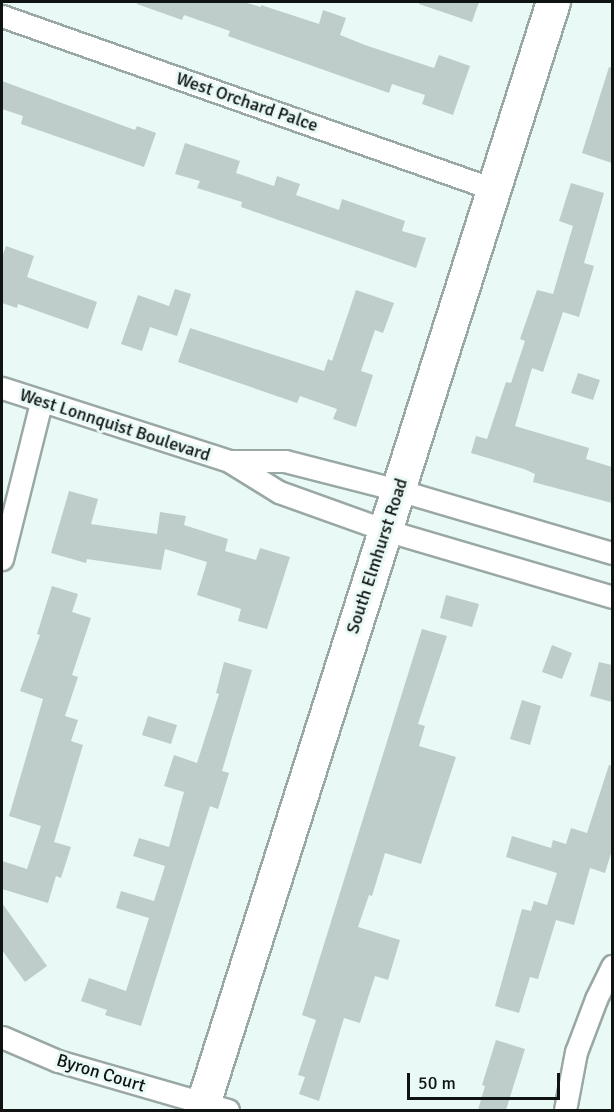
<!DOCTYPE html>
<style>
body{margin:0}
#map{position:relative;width:614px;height:1112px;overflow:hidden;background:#e9f9f5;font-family:Signika,sans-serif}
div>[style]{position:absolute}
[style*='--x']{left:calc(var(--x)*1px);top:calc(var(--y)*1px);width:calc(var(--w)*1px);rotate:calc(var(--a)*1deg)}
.building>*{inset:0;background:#becdc9}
.roads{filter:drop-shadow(2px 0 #9aa8a5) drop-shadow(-2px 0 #9aa8a5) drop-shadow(0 2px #9aa8a5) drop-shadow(0 -2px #9aa8a5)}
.minor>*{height:21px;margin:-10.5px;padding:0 10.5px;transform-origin:10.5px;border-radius:10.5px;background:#fff}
.primary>*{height:33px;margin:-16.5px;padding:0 16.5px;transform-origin:16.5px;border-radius:16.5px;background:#fff}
span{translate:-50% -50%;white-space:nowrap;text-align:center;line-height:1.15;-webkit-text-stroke:6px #e9f9f5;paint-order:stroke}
.street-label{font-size:18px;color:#0f1413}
.frame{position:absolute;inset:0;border:3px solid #0f1413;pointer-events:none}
.scale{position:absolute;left:407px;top:1073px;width:153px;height:27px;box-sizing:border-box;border:3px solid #0f1413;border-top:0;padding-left:8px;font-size:18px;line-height:21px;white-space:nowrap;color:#0f1413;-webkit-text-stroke:4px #e9f9f5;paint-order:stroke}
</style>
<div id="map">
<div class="building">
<div style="clip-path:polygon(137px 2px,243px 2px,261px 7px,261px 5px,319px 24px,323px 10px,346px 18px,340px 35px,365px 45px,434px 68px,439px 55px,470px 66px,453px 115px,422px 104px,425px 95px,392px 84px,389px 93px,228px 36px,230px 31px,184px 15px,182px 20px,137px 4px)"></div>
<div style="clip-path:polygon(419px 2px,479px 2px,472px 22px,419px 4px)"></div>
<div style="clip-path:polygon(609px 67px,612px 68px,612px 163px,582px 153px)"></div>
<div style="clip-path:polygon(2px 81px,135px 130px,137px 126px,156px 133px,144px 167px,21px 124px,23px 116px,2px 109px)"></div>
<div style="clip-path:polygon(185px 143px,240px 161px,236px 173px,274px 186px,277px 176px,300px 184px,296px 195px,339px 210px,342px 199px,405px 221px,402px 231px,426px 238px,416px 268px,241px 207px,242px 202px,197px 188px,200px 181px,175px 174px)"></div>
<div style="clip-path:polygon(571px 183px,604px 193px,584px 263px,594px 266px,579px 317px,563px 312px,543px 372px,532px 368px,515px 426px,589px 448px,586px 459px,612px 467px,612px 503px,533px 482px,535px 474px,524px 469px,471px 453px,476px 436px,487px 439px,506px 382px,511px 383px,525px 341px,520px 339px,537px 290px,553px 294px,573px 226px,559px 221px)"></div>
<div style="clip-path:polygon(6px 246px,34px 256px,27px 277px,97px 302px,88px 329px,18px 304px,17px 308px,2px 303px,2px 257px)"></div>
<div style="clip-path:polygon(175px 289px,191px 294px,177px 336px,150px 327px,142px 351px,121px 344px,138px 295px,169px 306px)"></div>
<div style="clip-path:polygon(356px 290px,394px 303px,383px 333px,375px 330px,361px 371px,373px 375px,356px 427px,333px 419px,337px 409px,300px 396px,297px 403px,178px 362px,190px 328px,324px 371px,328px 359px,332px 361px)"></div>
<div style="clip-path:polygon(578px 373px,600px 380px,593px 400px,571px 393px)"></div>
<div style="clip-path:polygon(69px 491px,98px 499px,91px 524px,157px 534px,160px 512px,186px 516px,184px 525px,228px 539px,225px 551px,256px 560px,260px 548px,290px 557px,267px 629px,238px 621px,241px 609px,197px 595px,207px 562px,165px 549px,161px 570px,87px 559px,86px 563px,51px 553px)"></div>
<div style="clip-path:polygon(52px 586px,78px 594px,72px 612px,91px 618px,72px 675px,78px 677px,65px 716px,78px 720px,71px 741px,83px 745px,54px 842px,71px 847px,61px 878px,56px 876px,48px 903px,2px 889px,2px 861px,27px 869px,41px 826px,9px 816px,43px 699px,20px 691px,40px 635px,37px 634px)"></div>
<div style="clip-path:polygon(446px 595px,479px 604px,472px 627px,440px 618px)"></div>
<div style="clip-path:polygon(422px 629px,447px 636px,418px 724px,425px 726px,419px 746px,456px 757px,421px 864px,385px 853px,372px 896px,369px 895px,358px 927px,400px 940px,388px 980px,375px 976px,360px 1023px,344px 1018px,319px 1101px,299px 1094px,305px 1077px,298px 1075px,316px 1020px,302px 1015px)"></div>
<div style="clip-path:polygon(552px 645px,572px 653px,562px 679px,542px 672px)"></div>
<div style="clip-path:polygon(224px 662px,252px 670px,222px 771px,229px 773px,218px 809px,210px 806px,141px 1026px,105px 1015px,107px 1010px,81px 1001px,89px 978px,126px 991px,149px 918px,116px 908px,121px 891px,154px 901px,165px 866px,133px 856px,139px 838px,169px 847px,184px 792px,164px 786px,174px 755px,197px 763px,219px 694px,216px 693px)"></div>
<div style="clip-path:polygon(599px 662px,612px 665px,612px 702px,590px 696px)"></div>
<div style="clip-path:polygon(522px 700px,541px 706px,530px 745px,510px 739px)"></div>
<div style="clip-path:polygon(148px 716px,177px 725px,171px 744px,142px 735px)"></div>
<div style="clip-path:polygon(609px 765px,612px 766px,612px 850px,605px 873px,590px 868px,574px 925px,556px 920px,538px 979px,530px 977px,519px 1013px,495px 1006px,522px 909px,531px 911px,534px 901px,547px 905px,557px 873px,506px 857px,512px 836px,551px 848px,553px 840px,566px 844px,571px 828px,587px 833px)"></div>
<div style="clip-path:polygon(2px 903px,47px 966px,25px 982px,2px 950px)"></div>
<div style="clip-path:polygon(496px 1040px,525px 1049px,506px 1110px,478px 1110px,485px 1086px,482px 1085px)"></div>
</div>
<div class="roads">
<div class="minor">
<div style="--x:2;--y:16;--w:521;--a:19.41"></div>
<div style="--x:2;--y:388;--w:238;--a:17.8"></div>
<div style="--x:229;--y:461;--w:59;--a:31.8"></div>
<div style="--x:279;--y:492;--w:113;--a:19.7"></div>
<div style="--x:385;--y:530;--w:237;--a:16.4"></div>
<div style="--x:230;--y:461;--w:55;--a:0"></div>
<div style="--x:285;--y:461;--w:117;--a:14.4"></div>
<div style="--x:398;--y:490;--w:223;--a:16.4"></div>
<div style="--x:2;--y:559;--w:161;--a:-76"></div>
<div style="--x:2;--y:1037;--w:61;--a:23.2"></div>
<div style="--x:58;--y:1061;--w:177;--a:16.1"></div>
<div style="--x:565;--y:1110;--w:59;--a:-79.3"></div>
<div style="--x:576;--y:1052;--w:57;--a:-69.3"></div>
<div style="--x:596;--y:999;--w:37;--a:-64"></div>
</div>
<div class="primary">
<div style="--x:201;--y:1110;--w:1163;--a:-72.38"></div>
</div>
</div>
<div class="street-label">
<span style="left:247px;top:102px;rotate:19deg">West Orchard Palce</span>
<span style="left:115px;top:425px;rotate:18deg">West Lonnquist Boulevard</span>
<span style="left:377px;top:556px;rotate:-72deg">South Elmhurst Road</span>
<span style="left:101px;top:1073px;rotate:17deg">Byron Court</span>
</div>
<div class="frame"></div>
<div class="scale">50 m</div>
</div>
